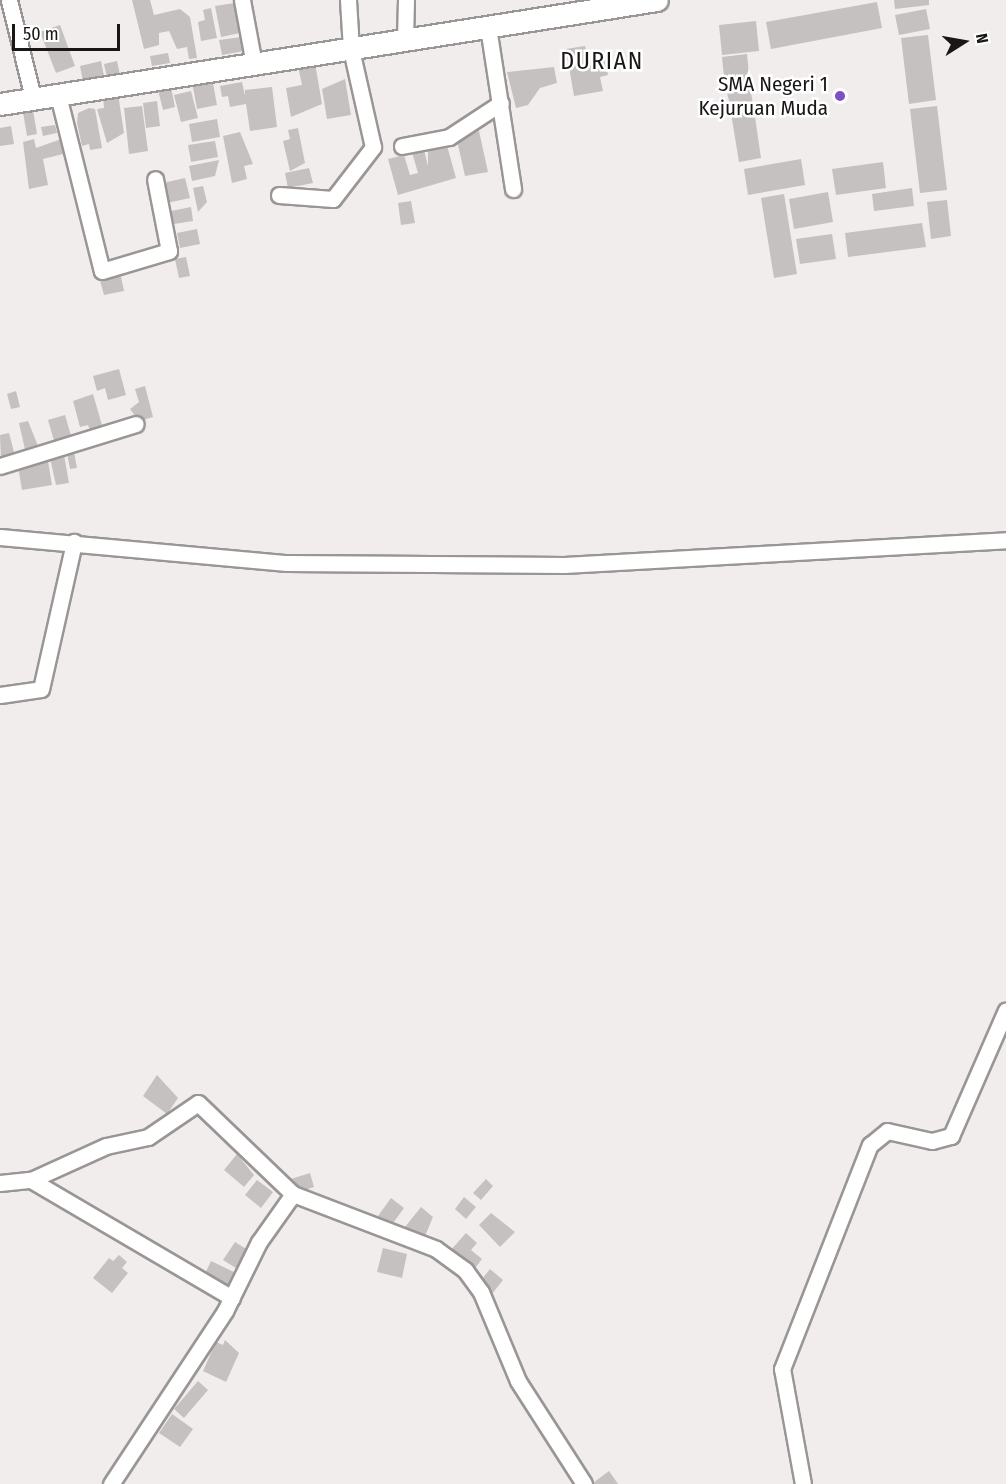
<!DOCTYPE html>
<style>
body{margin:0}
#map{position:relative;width:1006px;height:1484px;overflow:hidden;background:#f1edec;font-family:"Fira Sans Condensed",sans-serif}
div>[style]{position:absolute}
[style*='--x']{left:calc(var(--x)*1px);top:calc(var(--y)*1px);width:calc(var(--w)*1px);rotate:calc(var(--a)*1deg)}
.building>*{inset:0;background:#c5c1c0}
.roads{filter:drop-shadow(2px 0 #999694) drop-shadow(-2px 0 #999694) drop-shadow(0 2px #999694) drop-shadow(0 -2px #999694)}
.street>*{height:15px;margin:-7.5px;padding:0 7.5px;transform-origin:7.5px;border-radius:7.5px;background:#fff}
.secondary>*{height:21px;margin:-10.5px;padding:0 10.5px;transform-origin:10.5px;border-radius:10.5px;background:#fff}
.dots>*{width:16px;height:16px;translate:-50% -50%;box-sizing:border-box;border:3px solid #fff;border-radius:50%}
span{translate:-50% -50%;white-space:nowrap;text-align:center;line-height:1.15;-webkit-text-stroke:5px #fff;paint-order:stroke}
.poi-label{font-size:21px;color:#181716}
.right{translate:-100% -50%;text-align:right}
.quarter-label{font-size:24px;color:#181716;letter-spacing:1.5px}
.north{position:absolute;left:934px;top:12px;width:60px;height:60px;-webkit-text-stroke:4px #fff;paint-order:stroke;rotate:79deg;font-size:16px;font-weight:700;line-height:24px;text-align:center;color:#181716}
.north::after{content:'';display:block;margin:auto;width:21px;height:27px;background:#181716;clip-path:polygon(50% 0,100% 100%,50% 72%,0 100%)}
.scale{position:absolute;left:12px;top:24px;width:108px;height:27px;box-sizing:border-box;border:3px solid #181716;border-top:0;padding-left:8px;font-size:18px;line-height:21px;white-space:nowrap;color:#181716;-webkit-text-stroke:4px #fff;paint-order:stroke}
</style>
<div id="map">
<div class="building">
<div style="clip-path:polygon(132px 0,150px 0,154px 15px,180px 9px,190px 17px,197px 58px,189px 59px,187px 47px,177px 49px,169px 31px,159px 33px,159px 45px,144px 49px)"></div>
<div style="clip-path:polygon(894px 0,929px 0,929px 5px,895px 9px)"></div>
<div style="clip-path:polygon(877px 2px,882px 28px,771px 49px,766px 22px)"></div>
<div style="clip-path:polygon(235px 3px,240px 33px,221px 37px,215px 6px)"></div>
<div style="clip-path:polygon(211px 8px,217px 38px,201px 41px,198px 22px,205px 20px,203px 10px)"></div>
<div style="clip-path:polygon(926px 9px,930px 29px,899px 35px,895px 15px)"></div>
<div style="clip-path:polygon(756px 21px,759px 51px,722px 55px,719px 25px)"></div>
<div style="clip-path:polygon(60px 25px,75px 66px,56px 73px,40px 32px)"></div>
<div style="clip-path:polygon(928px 35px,936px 100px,909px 104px,901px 38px)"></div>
<div style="clip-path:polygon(241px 37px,244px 51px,222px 55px,219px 40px)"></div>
<div style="clip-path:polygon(585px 46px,588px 60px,605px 57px,608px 75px,600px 77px,603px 91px,574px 96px,566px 49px)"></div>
<div style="clip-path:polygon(168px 53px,170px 63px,152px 66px,150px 56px)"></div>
<div style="clip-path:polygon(747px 54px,750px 84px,725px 87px,722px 57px)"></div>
<div style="clip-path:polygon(101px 61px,104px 76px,83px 81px,80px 66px)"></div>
<div style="clip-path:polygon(117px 61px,120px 75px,107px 78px,104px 64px)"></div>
<div style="clip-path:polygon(315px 63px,322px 104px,291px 117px,286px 88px,302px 85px,298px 66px)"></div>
<div style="clip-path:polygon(554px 67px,557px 83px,540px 88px,528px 105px,516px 108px,507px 72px)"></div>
<div style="clip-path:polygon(212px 78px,217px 105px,197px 109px,192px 82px)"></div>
<div style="clip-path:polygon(345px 79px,351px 115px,327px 119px,322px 89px)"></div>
<div style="clip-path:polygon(242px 82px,245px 96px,245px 90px,272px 87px,277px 127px,250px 131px,246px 104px,230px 107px,228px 96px,222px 97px,220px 86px)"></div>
<div style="clip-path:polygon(171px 87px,175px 107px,163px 110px,158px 90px)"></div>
<div style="clip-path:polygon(750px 88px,753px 104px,731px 108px,727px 93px)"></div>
<div style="clip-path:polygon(191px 91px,198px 118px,181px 122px,174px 95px)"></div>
<div style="clip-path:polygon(118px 94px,124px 133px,107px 143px,97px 109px,104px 108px,103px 96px)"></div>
<div style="clip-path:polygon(157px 101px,160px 126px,146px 128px,143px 103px)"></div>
<div style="clip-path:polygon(142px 106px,148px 151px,129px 154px,124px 108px)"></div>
<div style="clip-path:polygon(937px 106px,947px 190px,920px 193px,910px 109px)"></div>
<div style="clip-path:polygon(89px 108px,95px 109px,102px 148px,90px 150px,89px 144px,82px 146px,77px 123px,78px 113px)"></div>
<div style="clip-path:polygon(33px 110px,37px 134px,27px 136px,23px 112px)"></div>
<div style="clip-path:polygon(754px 110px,761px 158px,739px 162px,731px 113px)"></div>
<div style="clip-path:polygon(217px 119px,220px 137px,192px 142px,189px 124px)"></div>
<div style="clip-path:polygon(55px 125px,57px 133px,43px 136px,41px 127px)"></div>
<div style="clip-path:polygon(11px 126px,14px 144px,0 146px,0 128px)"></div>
<div style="clip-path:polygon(298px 128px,305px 163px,290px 171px,283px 141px,290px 139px,288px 130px)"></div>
<div style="clip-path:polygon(479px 131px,488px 172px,465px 176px,456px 136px)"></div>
<div style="clip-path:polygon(240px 132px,253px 164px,244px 166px,247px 179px,232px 183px,223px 136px)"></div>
<div style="clip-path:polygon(64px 138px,67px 153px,43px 159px,48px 185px,29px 189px,23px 142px,34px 139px,36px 148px)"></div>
<div style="clip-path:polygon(215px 141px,218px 157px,191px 162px,188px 145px)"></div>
<div style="clip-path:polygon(446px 142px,456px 178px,398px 195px,388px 159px,404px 155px,410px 175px,418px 173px,411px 149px,423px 146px,428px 166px,428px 148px)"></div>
<div style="clip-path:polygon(801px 159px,805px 185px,748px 195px,744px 169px)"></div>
<div style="clip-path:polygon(219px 160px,215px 176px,192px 181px,189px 166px)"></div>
<div style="clip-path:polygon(883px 162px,886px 188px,836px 195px,832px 169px)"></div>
<div style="clip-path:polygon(309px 168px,313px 183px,288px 188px,285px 173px)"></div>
<div style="clip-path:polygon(185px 178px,190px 198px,167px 203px,163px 183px)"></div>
<div style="clip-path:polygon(203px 186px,207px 202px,198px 212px,193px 188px)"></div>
<div style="clip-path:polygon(912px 188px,914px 206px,874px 211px,872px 194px)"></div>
<div style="clip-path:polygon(828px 192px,833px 222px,794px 229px,789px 199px)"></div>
<div style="clip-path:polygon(784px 194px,797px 274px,774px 278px,761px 198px)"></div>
<div style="clip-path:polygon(947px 200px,951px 236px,931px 239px,927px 202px)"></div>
<div style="clip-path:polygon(411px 201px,415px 223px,401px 225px,398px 203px)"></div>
<div style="clip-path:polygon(191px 207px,193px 221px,174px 224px,171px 211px)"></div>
<div style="clip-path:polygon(922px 223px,926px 247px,848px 257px,845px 233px)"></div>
<div style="clip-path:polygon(197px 229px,200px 244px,180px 248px,177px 233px)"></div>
<div style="clip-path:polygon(832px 234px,836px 259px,800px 264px,796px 239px)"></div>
<div style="clip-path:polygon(186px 257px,190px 276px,179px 278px,175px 259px)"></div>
<div style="clip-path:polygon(120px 272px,124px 291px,104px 295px,99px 277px)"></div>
<div style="clip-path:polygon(119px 369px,126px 395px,108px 400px,105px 388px,97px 391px,93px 376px)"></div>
<div style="clip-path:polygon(145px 386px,153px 417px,139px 421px,130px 409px,139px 402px,135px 389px)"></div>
<div style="clip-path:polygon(16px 391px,20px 407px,11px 409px,7px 394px)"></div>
<div style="clip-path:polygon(93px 394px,104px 432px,92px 436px,88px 425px,80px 427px,73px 401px)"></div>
<div style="clip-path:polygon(65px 415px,72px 439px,55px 444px,48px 420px)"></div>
<div style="clip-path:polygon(28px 421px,40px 451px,26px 454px,19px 423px)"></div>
<div style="clip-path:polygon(9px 433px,15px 456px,1px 460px,0 435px)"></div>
<div style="clip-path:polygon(74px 452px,77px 468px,70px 469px,67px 453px)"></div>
<div style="clip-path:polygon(64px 455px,69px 483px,56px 485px,50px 458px)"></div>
<div style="clip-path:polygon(48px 461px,52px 485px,22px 490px,18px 466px)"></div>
<div style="clip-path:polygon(157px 1075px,178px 1098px,167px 1114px,143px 1096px)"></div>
<div style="clip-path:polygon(237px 1154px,254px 1175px,244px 1187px,224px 1170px)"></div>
<div style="clip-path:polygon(310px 1173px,314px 1187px,295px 1193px,291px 1179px)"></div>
<div style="clip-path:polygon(486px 1179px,493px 1186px,481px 1200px,473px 1193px)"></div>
<div style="clip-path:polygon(257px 1180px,273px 1192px,261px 1208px,245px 1195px)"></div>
<div style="clip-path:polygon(464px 1197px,476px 1207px,466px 1219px,455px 1209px)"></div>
<div style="clip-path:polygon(391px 1198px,404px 1208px,391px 1226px,378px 1216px)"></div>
<div style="clip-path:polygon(421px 1207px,433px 1217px,423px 1241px,405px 1227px)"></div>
<div style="clip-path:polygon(491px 1213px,515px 1232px,500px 1247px,479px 1225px)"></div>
<div style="clip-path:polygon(466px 1233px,477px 1243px,471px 1250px,482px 1259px,473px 1271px,450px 1251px)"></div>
<div style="clip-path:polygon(235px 1242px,248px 1250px,236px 1268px,223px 1260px)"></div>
<div style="clip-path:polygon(383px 1248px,407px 1254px,402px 1278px,377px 1272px)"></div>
<div style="clip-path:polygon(119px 1255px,127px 1262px,122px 1268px,128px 1273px,112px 1293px,93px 1278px,109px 1258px,113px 1261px)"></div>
<div style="clip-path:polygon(211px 1261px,236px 1273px,229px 1288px,204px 1276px)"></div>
<div style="clip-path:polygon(490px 1269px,503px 1280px,492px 1294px,479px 1283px)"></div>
<div style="clip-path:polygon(225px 1340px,239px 1353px,226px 1382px,203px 1371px,216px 1342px,223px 1345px)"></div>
<div style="clip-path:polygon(198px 1381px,208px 1390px,184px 1418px,174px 1409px)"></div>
<div style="clip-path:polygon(172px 1414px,193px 1429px,180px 1447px,159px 1433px)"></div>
<div style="clip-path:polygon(609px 1471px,618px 1484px,594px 1484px,593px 1483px)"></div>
</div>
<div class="roads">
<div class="street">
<div style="--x:9;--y:0;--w:101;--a:76.2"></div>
<div style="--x:242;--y:0;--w:65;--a:79.4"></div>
<div style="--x:488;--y:27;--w:164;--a:81.2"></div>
<div style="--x:405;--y:40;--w:40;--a:-88.6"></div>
<div style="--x:58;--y:95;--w:181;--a:76"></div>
<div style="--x:102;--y:271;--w:70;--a:-16.6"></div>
<div style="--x:169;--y:251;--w:73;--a:-101"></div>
<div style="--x:402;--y:146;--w:48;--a:-10.8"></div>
<div style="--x:449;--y:137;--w:62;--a:-33.2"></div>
<div style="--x:279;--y:195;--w:54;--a:4.2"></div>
<div style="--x:333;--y:199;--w:66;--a:-52.4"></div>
<div style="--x:373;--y:147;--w:100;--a:-102.7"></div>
<div style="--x:351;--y:49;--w:49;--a:-93.5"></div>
<div style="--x:0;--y:466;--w:142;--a:-17.2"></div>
<div style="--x:0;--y:537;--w:288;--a:5.2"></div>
<div style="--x:287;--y:563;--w:277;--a:0.4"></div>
<div style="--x:564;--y:565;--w:443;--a:-3.2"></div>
<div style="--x:0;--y:695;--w:41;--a:-8.3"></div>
<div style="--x:41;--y:689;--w:151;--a:-77.3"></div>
<div style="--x:31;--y:1180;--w:233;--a:30.4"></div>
<div style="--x:0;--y:1183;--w:31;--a:-6"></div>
<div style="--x:31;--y:1180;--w:82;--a:-24.4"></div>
<div style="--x:106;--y:1146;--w:43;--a:-12.1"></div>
<div style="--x:148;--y:1137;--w:60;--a:-34.2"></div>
<div style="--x:198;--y:1103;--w:132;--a:43.8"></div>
<div style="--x:111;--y:1484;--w:207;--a:-56.6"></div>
<div style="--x:225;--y:1311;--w:77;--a:-63.8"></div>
<div style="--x:259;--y:1242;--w:59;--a:-54.7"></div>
<div style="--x:293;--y:1194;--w:153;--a:21"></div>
<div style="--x:436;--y:1249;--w:36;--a:36"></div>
<div style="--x:465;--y:1270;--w:27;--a:54"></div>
<div style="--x:481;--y:1292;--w:96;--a:67.4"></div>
<div style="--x:518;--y:1381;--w:122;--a:57.3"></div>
<div style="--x:803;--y:1484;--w:117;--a:-100.3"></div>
<div style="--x:782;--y:1369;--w:241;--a:-68.6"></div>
<div style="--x:870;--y:1145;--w:22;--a:-39"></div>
<div style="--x:887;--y:1131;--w:46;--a:12.5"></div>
<div style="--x:932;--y:1141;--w:20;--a:-15"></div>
<div style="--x:951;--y:1136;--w:137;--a:-66.4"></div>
</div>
<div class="secondary">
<div style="--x:0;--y:104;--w:665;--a:-9"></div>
</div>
</div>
<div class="dots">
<div style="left:840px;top:96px;background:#804ec6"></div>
</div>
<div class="poi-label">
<span class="right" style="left:828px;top:96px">SMA Negeri 1<br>Kejuruan Muda</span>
</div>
<div class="quarter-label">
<span style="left:602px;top:62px">DURIAN</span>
</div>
<div class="north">N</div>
<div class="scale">50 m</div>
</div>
